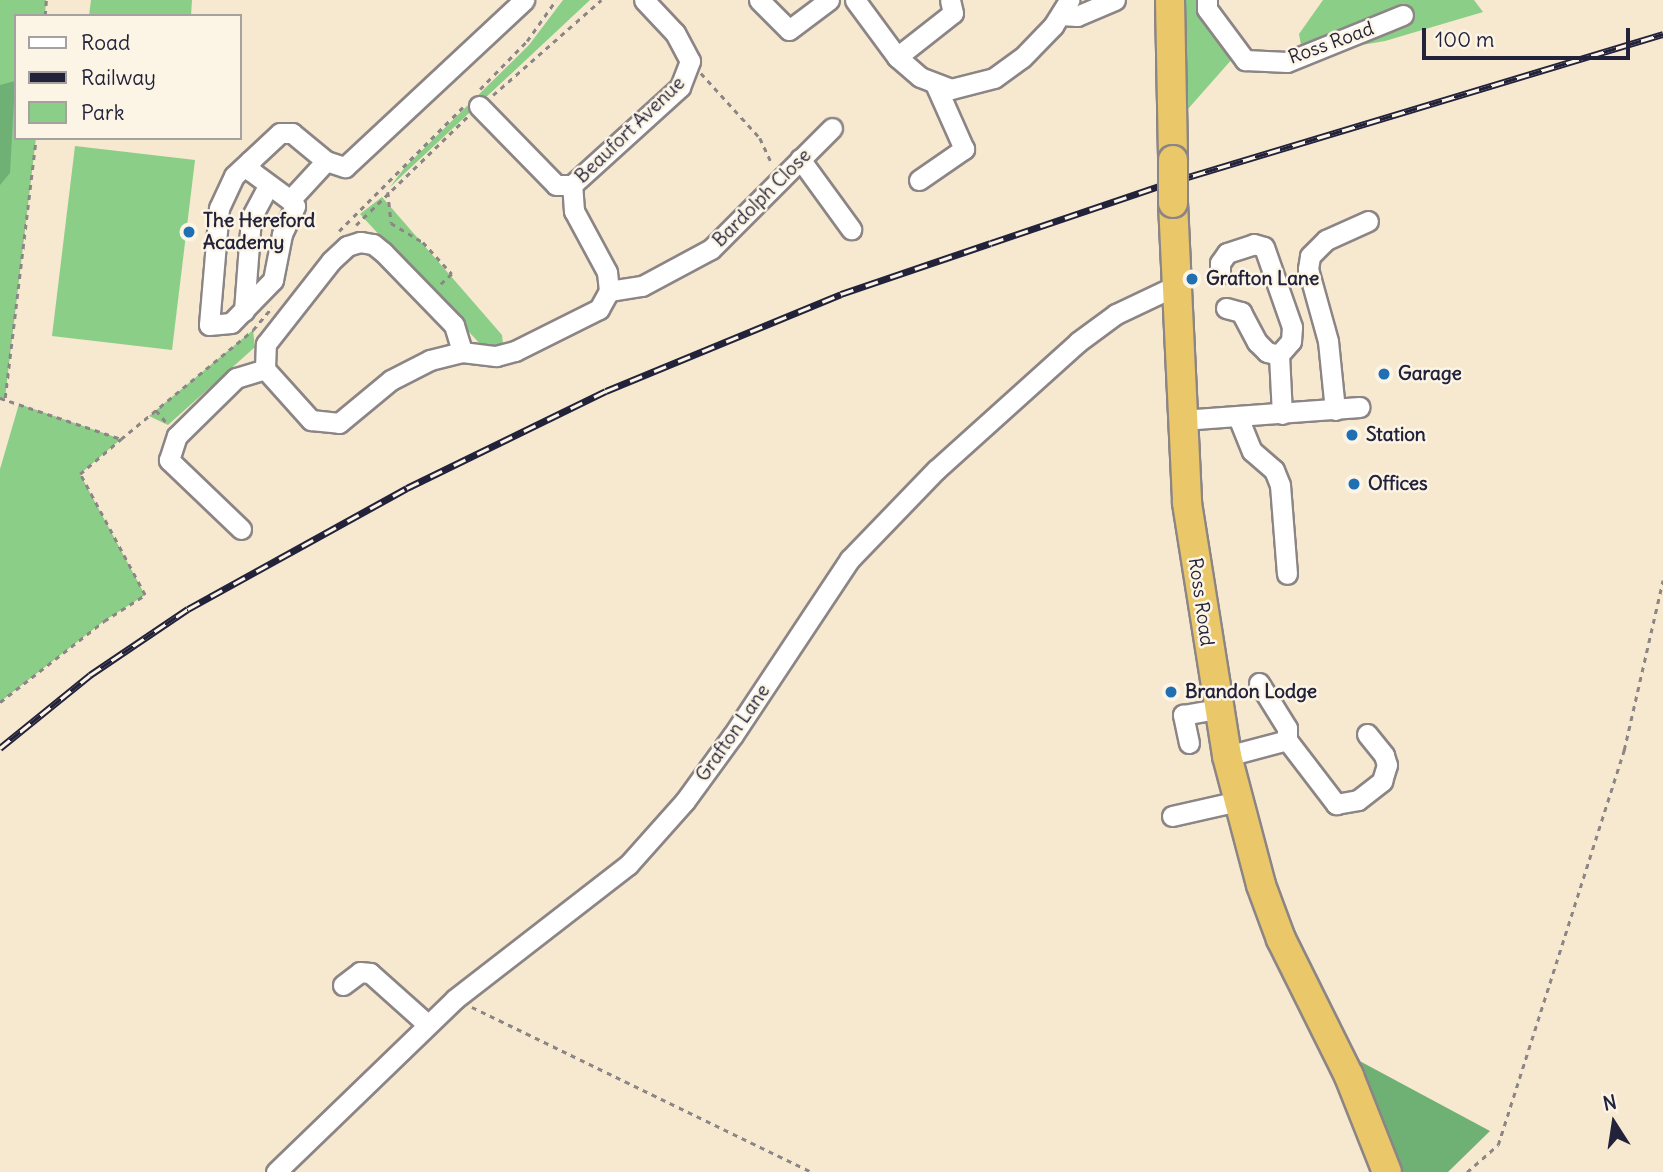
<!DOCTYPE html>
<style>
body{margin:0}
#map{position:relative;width:1663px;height:1172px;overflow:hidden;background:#f7e8d0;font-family:Delius,sans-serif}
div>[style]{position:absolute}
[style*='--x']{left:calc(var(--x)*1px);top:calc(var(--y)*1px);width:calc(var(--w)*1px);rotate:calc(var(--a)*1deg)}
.green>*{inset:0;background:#8ace87}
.forest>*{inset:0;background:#6fb174}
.path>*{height:2.5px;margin-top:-1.25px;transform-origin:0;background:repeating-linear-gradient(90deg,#8c8586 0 5px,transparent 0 10px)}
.roads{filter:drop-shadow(2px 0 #8c8586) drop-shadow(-2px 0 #8c8586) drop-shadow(0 2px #8c8586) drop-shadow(0 -2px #8c8586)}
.minor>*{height:19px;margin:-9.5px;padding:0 9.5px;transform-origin:9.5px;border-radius:9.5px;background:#fff}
.highway>*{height:28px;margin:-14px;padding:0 14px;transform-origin:14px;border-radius:14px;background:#eac769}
.rail>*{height:7px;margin-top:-3.5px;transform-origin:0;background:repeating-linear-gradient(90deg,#fcf5e5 0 13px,#22223b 0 26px);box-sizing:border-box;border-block:2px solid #22223b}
.bridges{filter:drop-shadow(2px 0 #8c8586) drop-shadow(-2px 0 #8c8586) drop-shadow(0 2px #8c8586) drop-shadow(0 -2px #8c8586)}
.highway-bridge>*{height:28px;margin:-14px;padding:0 14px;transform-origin:14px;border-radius:14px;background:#eac769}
.dots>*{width:19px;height:19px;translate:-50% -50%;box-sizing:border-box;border:4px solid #fcf5e5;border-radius:50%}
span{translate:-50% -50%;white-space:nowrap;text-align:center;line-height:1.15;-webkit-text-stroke:5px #fcf5e5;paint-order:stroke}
.street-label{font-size:19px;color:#22223b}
.poi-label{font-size:19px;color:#22223b;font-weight:700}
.left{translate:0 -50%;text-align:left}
.legend{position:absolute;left:14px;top:14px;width:228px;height:126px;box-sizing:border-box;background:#fcf5e5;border:2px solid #a5a1a1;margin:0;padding:9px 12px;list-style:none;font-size:21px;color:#22223b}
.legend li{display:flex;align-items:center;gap:14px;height:35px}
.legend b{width:35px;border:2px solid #a5a1a1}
.north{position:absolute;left:1579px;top:1088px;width:70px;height:70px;-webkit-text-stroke:5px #fcf5e5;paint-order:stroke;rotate:348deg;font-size:19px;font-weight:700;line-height:28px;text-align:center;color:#22223b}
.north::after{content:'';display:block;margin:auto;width:24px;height:32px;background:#22223b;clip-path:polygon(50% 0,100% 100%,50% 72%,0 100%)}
.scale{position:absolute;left:1422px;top:28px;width:208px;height:32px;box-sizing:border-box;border:4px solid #22223b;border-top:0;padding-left:9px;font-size:21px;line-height:24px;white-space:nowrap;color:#22223b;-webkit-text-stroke:5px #fcf5e5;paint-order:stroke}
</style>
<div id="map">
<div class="green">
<div style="clip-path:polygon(0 0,46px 0,45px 16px,16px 16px,16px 138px,36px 138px,5px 398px,0 398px)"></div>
<div style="clip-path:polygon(91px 0,192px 0,191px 16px,89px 16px)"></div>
<div style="clip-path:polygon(563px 0,590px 0,390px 187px,405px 167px,529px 45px)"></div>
<div style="clip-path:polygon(1178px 0,1201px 0,1201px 18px,1233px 58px,1180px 118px)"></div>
<div style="clip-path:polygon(1323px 0,1474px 0,1483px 12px,1385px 41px,1303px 55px,1299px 34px)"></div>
<div style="clip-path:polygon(75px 146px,195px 160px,172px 350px,52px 336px)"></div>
<div style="clip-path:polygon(382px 197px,502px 335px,503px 344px,482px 346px,360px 214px)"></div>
<div style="clip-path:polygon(253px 330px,255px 347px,168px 425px,149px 416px)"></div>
<div style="clip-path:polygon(19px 404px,121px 439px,80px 474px,145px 595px,104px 621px,0 702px,0 469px)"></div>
</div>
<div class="forest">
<div style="clip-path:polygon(15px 81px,10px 173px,0 185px,0 85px)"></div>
<div style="clip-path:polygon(1354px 1058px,1490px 1131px,1448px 1172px,1401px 1172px)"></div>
</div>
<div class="path">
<div style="--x:45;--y:16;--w:16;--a:-86"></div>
<div style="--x:701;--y:73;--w:88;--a:47.8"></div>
<div style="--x:760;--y:138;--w:29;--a:65"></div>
<div style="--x:480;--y:89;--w:67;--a:-45.6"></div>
<div style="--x:527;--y:41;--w:50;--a:-54.7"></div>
<div style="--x:493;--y:95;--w:144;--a:-41.3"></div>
<div style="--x:388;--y:192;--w:31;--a:84"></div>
<div style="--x:391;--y:223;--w:37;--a:31"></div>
<div style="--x:423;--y:242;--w:43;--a:47.8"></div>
<div style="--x:452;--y:274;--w:19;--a:137"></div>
<div style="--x:356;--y:225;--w:155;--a:-44.2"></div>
<div style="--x:339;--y:231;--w:175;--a:-45"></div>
<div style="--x:0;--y:398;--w:128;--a:18.7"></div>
<div style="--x:121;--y:439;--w:171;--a:-39.5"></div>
<div style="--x:253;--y:330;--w:30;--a:-50"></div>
<div style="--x:5;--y:398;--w:262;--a:-83.2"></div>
<div style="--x:156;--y:410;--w:17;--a:50"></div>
<div style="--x:0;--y:702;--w:132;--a:-37.9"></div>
<div style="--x:104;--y:621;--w:49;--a:-32.4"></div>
<div style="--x:145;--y:595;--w:137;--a:-118.2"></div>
<div style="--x:80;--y:474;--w:54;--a:-40.5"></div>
<div style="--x:472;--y:1007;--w:378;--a:25.9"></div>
<div style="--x:1467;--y:1172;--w:41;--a:-41.1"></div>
<div style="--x:1498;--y:1145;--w:415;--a:-72.3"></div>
<div style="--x:1624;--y:750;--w:174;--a:-77.1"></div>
</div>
<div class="roads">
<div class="minor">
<div style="--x:759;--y:0;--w:42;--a:45"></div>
<div style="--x:789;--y:30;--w:50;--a:-36.9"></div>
<div style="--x:855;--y:0;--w:71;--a:53.6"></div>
<div style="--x:897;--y:57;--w:30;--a:41"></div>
<div style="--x:920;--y:77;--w:33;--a:21"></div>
<div style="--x:951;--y:89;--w:44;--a:-14.3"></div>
<div style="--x:994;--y:78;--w:34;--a:-36"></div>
<div style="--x:1022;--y:58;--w:45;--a:-45.9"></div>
<div style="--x:1053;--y:26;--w:31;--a:-58"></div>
<div style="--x:1207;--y:0;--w:9;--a:90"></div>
<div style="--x:1207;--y:9;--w:64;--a:53.3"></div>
<div style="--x:1245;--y:60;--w:42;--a:2.7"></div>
<div style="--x:1287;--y:62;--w:125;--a:-22.1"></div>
<div style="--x:1061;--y:15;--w:16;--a:4"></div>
<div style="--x:1077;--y:16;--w:41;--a:-22.8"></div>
<div style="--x:897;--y:57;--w:71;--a:-38.2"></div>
<div style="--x:953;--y:13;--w:13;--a:-103"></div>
<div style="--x:479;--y:106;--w:110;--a:45.7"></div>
<div style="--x:556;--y:185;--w:16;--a:0"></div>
<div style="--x:800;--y:159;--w:87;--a:53.9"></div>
<div style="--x:250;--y:161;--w:22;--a:137"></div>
<div style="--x:234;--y:176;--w:35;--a:115"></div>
<div style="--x:219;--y:208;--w:117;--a:94.9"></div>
<div style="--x:209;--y:325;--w:22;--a:-5"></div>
<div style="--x:231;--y:323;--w:60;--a:-45.7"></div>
<div style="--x:273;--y:280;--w:47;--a:-78.9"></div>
<div style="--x:282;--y:234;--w:31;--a:-65"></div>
<div style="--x:295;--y:206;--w:8;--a:-130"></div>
<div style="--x:326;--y:161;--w:53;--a:132.7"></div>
<div style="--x:290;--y:200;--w:49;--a:-143.4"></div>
<div style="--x:251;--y:171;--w:10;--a:-96"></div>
<div style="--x:250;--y:161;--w:41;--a:-43"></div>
<div style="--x:280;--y:133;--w:12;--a:0"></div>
<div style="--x:292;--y:133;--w:44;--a:39.5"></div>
<div style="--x:326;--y:161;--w:20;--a:18"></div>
<div style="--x:345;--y:167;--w:245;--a:-43"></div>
<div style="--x:919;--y:180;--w:55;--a:-34.6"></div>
<div style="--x:964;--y:149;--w:69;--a:-114"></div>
<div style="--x:1220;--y:274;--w:11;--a:-90"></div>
<div style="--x:1220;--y:263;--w:12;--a:-55"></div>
<div style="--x:1227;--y:253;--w:28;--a:-18"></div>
<div style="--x:1254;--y:244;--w:10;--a:17"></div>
<div style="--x:1264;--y:247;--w:85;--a:70.7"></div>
<div style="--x:1292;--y:327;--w:14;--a:94"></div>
<div style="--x:1291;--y:341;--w:18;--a:131"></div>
<div style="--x:609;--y:291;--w:33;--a:-9"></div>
<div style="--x:642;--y:286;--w:78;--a:-28.2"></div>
<div style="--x:711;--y:249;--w:171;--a:-45"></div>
<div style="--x:1226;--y:308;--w:16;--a:15"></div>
<div style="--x:1241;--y:312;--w:34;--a:62"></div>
<div style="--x:1257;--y:342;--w:14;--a:45"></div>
<div style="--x:1267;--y:352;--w:12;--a:14"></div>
<div style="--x:244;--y:311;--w:93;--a:-85.7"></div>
<div style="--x:251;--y:218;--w:36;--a:-62"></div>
<div style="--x:1279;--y:355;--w:59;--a:87.1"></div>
<div style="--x:265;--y:369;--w:25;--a:-88"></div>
<div style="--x:266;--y:344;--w:105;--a:-51.9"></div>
<div style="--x:331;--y:261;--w:22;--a:-43"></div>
<div style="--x:347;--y:246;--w:14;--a:-17"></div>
<div style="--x:360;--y:242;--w:13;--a:9"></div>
<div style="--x:373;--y:244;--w:13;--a:39"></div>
<div style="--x:383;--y:252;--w:102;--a:45.8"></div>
<div style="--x:454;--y:325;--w:28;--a:73"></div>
<div style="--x:1335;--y:410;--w:69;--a:-95.8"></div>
<div style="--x:1328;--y:341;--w:75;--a:-105.5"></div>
<div style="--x:1308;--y:269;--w:13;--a:-81"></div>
<div style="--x:1310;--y:256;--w:23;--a:-45"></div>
<div style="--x:1326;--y:240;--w:46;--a:-24.3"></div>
<div style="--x:1238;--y:417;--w:37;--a:68"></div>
<div style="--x:1252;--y:451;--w:29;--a:41"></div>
<div style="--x:1274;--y:470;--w:16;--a:68"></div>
<div style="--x:1280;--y:485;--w:89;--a:85.5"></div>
<div style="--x:1182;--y:420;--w:178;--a:-4.2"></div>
<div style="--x:241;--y:529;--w:100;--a:-136.2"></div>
<div style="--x:169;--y:460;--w:25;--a:-72"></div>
<div style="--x:177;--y:436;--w:83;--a:-44.5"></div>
<div style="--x:236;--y:378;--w:30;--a:-17"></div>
<div style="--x:265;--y:369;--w:69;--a:48"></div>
<div style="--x:311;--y:420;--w:28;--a:6"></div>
<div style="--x:339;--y:423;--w:67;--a:-39.6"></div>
<div style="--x:391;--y:380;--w:44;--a:-27.1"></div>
<div style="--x:430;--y:360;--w:33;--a:-14"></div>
<div style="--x:462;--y:352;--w:34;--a:7"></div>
<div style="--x:496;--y:356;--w:20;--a:-15"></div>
<div style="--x:515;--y:351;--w:94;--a:-26.6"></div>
<div style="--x:599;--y:309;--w:21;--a:-61"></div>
<div style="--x:609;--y:291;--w:19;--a:-96"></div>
<div style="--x:607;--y:272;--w:69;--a:-118.4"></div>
<div style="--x:574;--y:211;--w:26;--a:-94"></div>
<div style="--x:572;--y:185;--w:146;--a:-42.2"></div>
<div style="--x:680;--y:87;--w:28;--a:-69"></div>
<div style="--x:690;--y:61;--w:32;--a:-118"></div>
<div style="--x:675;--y:33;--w:45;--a:-133.2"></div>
<div style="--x:1259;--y:683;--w:53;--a:58.1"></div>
<div style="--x:1287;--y:728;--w:12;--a:90"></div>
<div style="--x:1287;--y:740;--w:81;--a:52.6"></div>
<div style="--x:1336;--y:804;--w:22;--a:-10"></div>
<div style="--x:1358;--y:800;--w:31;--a:-38"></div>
<div style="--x:1382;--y:781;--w:17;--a:-73"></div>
<div style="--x:1387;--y:765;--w:10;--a:-107"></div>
<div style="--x:1384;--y:755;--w:27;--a:-129"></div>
<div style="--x:1189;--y:743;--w:29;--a:-102"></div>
<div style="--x:1183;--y:715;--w:36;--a:-10"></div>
<div style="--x:1227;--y:756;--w:62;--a:-14.9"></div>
<div style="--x:1172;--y:816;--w:68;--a:-12.8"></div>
<div style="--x:343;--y:985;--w:21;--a:-37"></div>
<div style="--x:360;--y:972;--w:10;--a:6"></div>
<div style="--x:370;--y:973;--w:76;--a:41.8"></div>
<div style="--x:276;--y:1172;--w:249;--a:-44"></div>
<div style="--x:455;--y:999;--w:219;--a:-37.8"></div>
<div style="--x:628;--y:865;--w:86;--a:-48.3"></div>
<div style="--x:685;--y:801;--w:82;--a:-54"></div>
<div style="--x:733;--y:735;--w:211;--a:-56.4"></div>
<div style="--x:850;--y:559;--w:124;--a:-46"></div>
<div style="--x:936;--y:470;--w:191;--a:-42"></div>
<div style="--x:1078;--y:342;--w:47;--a:-36.4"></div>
<div style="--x:1116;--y:314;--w:65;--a:-25.4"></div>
</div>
<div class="highway">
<div style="--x:1170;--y:0;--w:160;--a:88.9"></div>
<div style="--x:1173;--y:203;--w:300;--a:87.3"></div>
<div style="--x:1187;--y:503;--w:256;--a:81"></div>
<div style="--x:1227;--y:756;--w:133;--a:75.2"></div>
<div style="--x:1261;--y:885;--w:58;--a:69.7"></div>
<div style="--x:1281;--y:939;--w:153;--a:63.6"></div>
<div style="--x:1349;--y:1076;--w:103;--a:68.4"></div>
</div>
</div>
<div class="rail">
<div style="--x:0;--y:748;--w:116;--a:-39"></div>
<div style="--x:90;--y:675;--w:118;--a:-34"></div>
<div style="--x:188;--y:609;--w:250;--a:-28.9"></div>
<div style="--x:407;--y:488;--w:221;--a:-26"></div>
<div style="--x:606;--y:391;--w:254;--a:-22.4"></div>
<div style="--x:841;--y:294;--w:158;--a:-18.8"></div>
<div style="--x:991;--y:243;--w:187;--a:-18.7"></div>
<div style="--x:1168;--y:183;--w:517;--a:-16.75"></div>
</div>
<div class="bridges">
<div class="highway-bridge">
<div style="--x:1173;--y:160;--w:43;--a:90"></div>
</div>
</div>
<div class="dots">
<div style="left:189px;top:232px;background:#1f6fb2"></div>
<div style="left:1192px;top:279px;background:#1f6fb2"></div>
<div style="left:1384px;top:374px;background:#1f6fb2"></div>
<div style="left:1352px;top:435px;background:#1f6fb2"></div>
<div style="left:1354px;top:484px;background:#1f6fb2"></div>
<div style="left:1171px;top:692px;background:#1f6fb2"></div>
</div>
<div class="street-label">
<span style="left:1331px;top:43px;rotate:-20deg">Ross Road</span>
<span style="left:630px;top:130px;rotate:-44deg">Beaufort Avenue</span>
<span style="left:762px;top:198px;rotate:-45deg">Bardolph Close</span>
<span style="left:1201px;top:602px;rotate:82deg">Ross Road</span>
<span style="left:733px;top:733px;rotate:-55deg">Grafton Lane</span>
</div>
<div class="poi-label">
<span class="left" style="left:203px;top:232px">The Hereford<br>Academy</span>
<span class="left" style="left:1206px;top:279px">Grafton Lane</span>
<span class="left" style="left:1398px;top:374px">Garage</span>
<span class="left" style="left:1366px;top:435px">Station</span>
<span class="left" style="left:1368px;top:484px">Offices</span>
<span class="left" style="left:1185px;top:692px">Brandon Lodge</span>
</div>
<ul class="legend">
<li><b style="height:9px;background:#fff"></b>Road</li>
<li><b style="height:9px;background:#22223b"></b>Railway</li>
<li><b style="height:19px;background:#8ace87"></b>Park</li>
</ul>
<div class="north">N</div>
<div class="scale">100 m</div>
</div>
